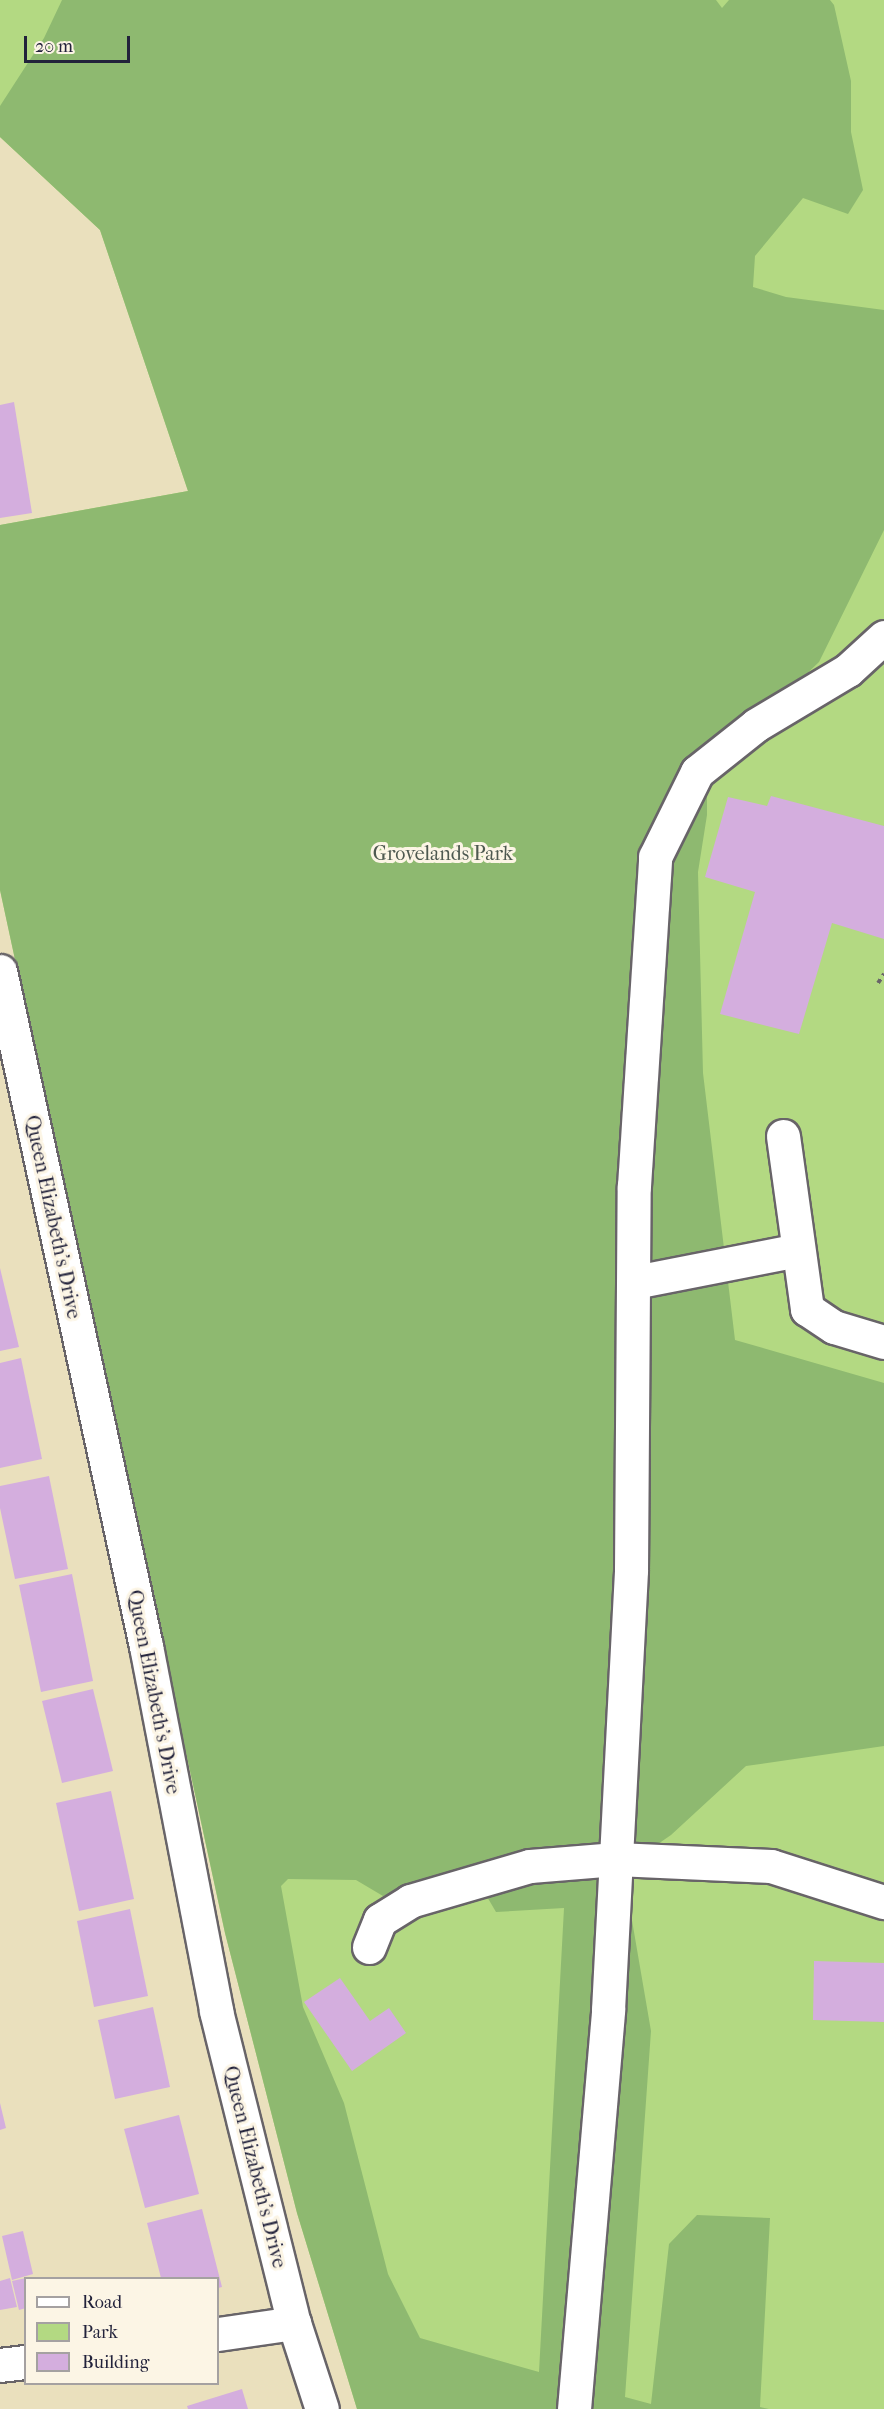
<!DOCTYPE html>
<style>
body{margin:0}
#map{position:relative;width:884px;height:2409px;overflow:hidden;background:#eae0bd;font-family:"IM FELL French Canon",serif}
div>[style]{position:absolute}
[style*='--x']{left:calc(var(--x)*1px);top:calc(var(--y)*1px);width:calc(var(--w)*1px);rotate:calc(var(--a)*1deg)}
.green>*{inset:0;background:#b3d982}
.forest>*{inset:0;background:#8eb970}
.building>*{inset:0;background:#d4aede}
.path>*{height:4px;margin-top:-2px;transform-origin:0;background:repeating-linear-gradient(90deg,#686468 0 4.5px,transparent 0 9px)}
.roads{filter:drop-shadow(2px 0 #686468) drop-shadow(-2px 0 #686468) drop-shadow(0 2px #686468) drop-shadow(0 -2px #686468)}
.minor>*{height:33px;margin:-16.5px;padding:0 16.5px;transform-origin:16.5px;border-radius:16.5px;background:#fff}
span{translate:-50% -50%;white-space:nowrap;text-align:center;line-height:1.15;-webkit-text-stroke:6px #fcf5e5;paint-order:stroke}
.park-label{font-size:20px;color:#4e5950}
.street-label{font-size:20px;color:#22223b}
.legend{position:absolute;left:24px;top:2277px;width:195px;height:108px;box-sizing:border-box;background:#fcf5e5;border:2px solid #a5a1a1;margin:0;padding:8px 10px;list-style:none;font-size:18px;color:#22223b}
.legend li{display:flex;align-items:center;gap:12px;height:30px}
.legend b{width:30px;border:2px solid #a5a1a1}
.scale{position:absolute;left:24px;top:36px;width:106px;height:27px;box-sizing:border-box;border:3px solid #22223b;border-top:0;padding-left:8px;font-size:18px;line-height:21px;white-space:nowrap;color:#22223b;-webkit-text-stroke:4px #fcf5e5;paint-order:stroke}
</style>
<div id="map">
<div class="green">
<div style="clip-path:polygon(0 0,884px 0,884px 2409px,357px 2409px,297px 2213px,225px 1933px,0 890px,0 525px,188px 491px,100px 230px,0 137px)"></div>
</div>
<div class="forest">
<div style="clip-path:polygon(evenodd,62px 0,716px 0,722px 8px,729px 0,830px 0,834px 5px,851px 81px,851px 132px,863px 190px,848px 214px,803px 198px,755px 256px,753px 287px,786px 297px,884px 310px,884px 530px,819px 662px,707px 769px,707px 815px,698px 872px,703px 1073px,735px 1340px,884px 1383px,884px 1746px,746px 1766px,671px 1835px,623px 1868px,651px 2031px,625px 2397px,651px 2404px,669px 2244px,697px 2215px,770px 2218px,760px 2407px,769px 2409px,357px 2409px,297px 2213px,225px 1933px,0 890px,0 525px,188px 491px,100px 230px,0 137px,0 106px,44px 38px,62px 0,469px 1866px,496px 1912px,564px 1908px,539px 2372px,420px 2338px,388px 2274px,344px 2103px,303px 2007px,281px 1886px,288px 1879px,356px 1880px,383px 1896px,469px 1866px)"></div>
</div>
<div class="building">
<div style="clip-path:polygon(14px 402px,32px 513px,0 518px,0 405px)"></div>
<div style="clip-path:polygon(771px 796px,884px 826px,884px 939px,832px 923px,799px 1034px,720px 1014px,755px 892px,705px 877px,728px 797px,767px 806px)"></div>
<div style="clip-path:polygon(0 1268px,19px 1347px,0 1351px)"></div>
<div style="clip-path:polygon(21px 1358px,42px 1459px,0 1468px,0 1363px)"></div>
<div style="clip-path:polygon(49px 1476px,68px 1569px,15px 1579px,0 1508px,0 1486px)"></div>
<div style="clip-path:polygon(72px 1574px,93px 1681px,41px 1692px,19px 1585px)"></div>
<div style="clip-path:polygon(93px 1689px,113px 1771px,62px 1783px,42px 1701px)"></div>
<div style="clip-path:polygon(111px 1791px,134px 1899px,79px 1911px,56px 1803px)"></div>
<div style="clip-path:polygon(130px 1909px,148px 1996px,94px 2007px,77px 1921px)"></div>
<div style="clip-path:polygon(814px 1961px,884px 1963px,884px 2022px,813px 2020px)"></div>
<div style="clip-path:polygon(340px 1978px,370px 2021px,389px 2008px,406px 2033px,352px 2071px,304px 2002px)"></div>
<div style="clip-path:polygon(153px 2007px,170px 2087px,115px 2099px,98px 2020px)"></div>
<div style="clip-path:polygon(0 2103px,6px 2128px,0 2130px)"></div>
<div style="clip-path:polygon(179px 2115px,199px 2194px,145px 2208px,124px 2129px)"></div>
<div style="clip-path:polygon(202px 2209px,222px 2287px,218px 2288px,218px 2278px,161px 2278px,147px 2223px)"></div>
<div style="clip-path:polygon(23px 2231px,33px 2274px,12px 2280px,2px 2236px)"></div>
<div style="clip-path:polygon(10px 2278px,17px 2307px,0 2310px,0 2281px)"></div>
<div style="clip-path:polygon(26px 2278px,26px 2308px,19px 2310px,12px 2281px)"></div>
<div style="clip-path:polygon(242px 2389px,248px 2409px,188px 2409px,187px 2406px)"></div>
</div>
<div class="path">
<div style="--x:878;--y:983;--w:11;--a:-56"></div>
</div>
<div class="roads">
<div class="minor">
<div style="--x:0;--y:971;--w:691;--a:77.8"></div>
<div style="--x:146;--y:1646;--w:372;--a:79.1"></div>
<div style="--x:216;--y:2011;--w:322;--a:76"></div>
<div style="--x:294;--y:2323;--w:90;--a:72"></div>
<div style="--x:783;--y:1136;--w:175;--a:82.1"></div>
<div style="--x:807;--y:1309;--w:32;--a:34"></div>
<div style="--x:834;--y:1327;--w:52;--a:16.7"></div>
<div style="--x:635;--y:1282;--w:166;--a:-11.1"></div>
<div style="--x:369;--y:1947;--w:29;--a:-68"></div>
<div style="--x:380;--y:1920;--w:36;--a:-32"></div>
<div style="--x:410;--y:1901;--w:125;--a:-16.3"></div>
<div style="--x:530;--y:1866;--w:86;--a:-4.7"></div>
<div style="--x:616;--y:1859;--w:155;--a:2.6"></div>
<div style="--x:771;--y:1866;--w:119;--a:17.7"></div>
<div style="--x:218;--y:2334;--w:77;--a:-8.2"></div>
<div style="--x:0;--y:2365;--w:26;--a:-7"></div>
<div style="--x:574;--y:2409;--w:400;--a:-85.1"></div>
<div style="--x:608;--y:2010;--w:441;--a:-87"></div>
<div style="--x:631;--y:1570;--w:384;--a:-89.6"></div>
<div style="--x:634;--y:1186;--w:330;--a:-86.3"></div>
<div style="--x:655;--y:857;--w:95;--a:-63.7"></div>
<div style="--x:697;--y:772;--w:75;--a:-38.5"></div>
<div style="--x:756;--y:725;--w:107;--a:-30.9"></div>
<div style="--x:848;--y:670;--w:49;--a:-42.5"></div>
</div>
</div>
<div class="park-label">
<span style="left:443px;top:853px">Grovelands Park</span>
</div>
<div class="street-label">
<span style="left:53px;top:1217px;rotate:78deg">Queen Elizabeth's Drive</span>
<span style="left:154px;top:1692px;rotate:79deg">Queen Elizabeth's Drive</span>
<span style="left:255px;top:2167px;rotate:76deg">Queen Elizabeth's Drive</span>
</div>
<ul class="legend">
<li><b style="height:8px;background:#fff"></b>Road</li>
<li><b style="height:16px;background:#b3d982"></b>Park</li>
<li><b style="height:16px;background:#d4aede"></b>Building</li>
</ul>
<div class="scale">20 m</div>
</div>
